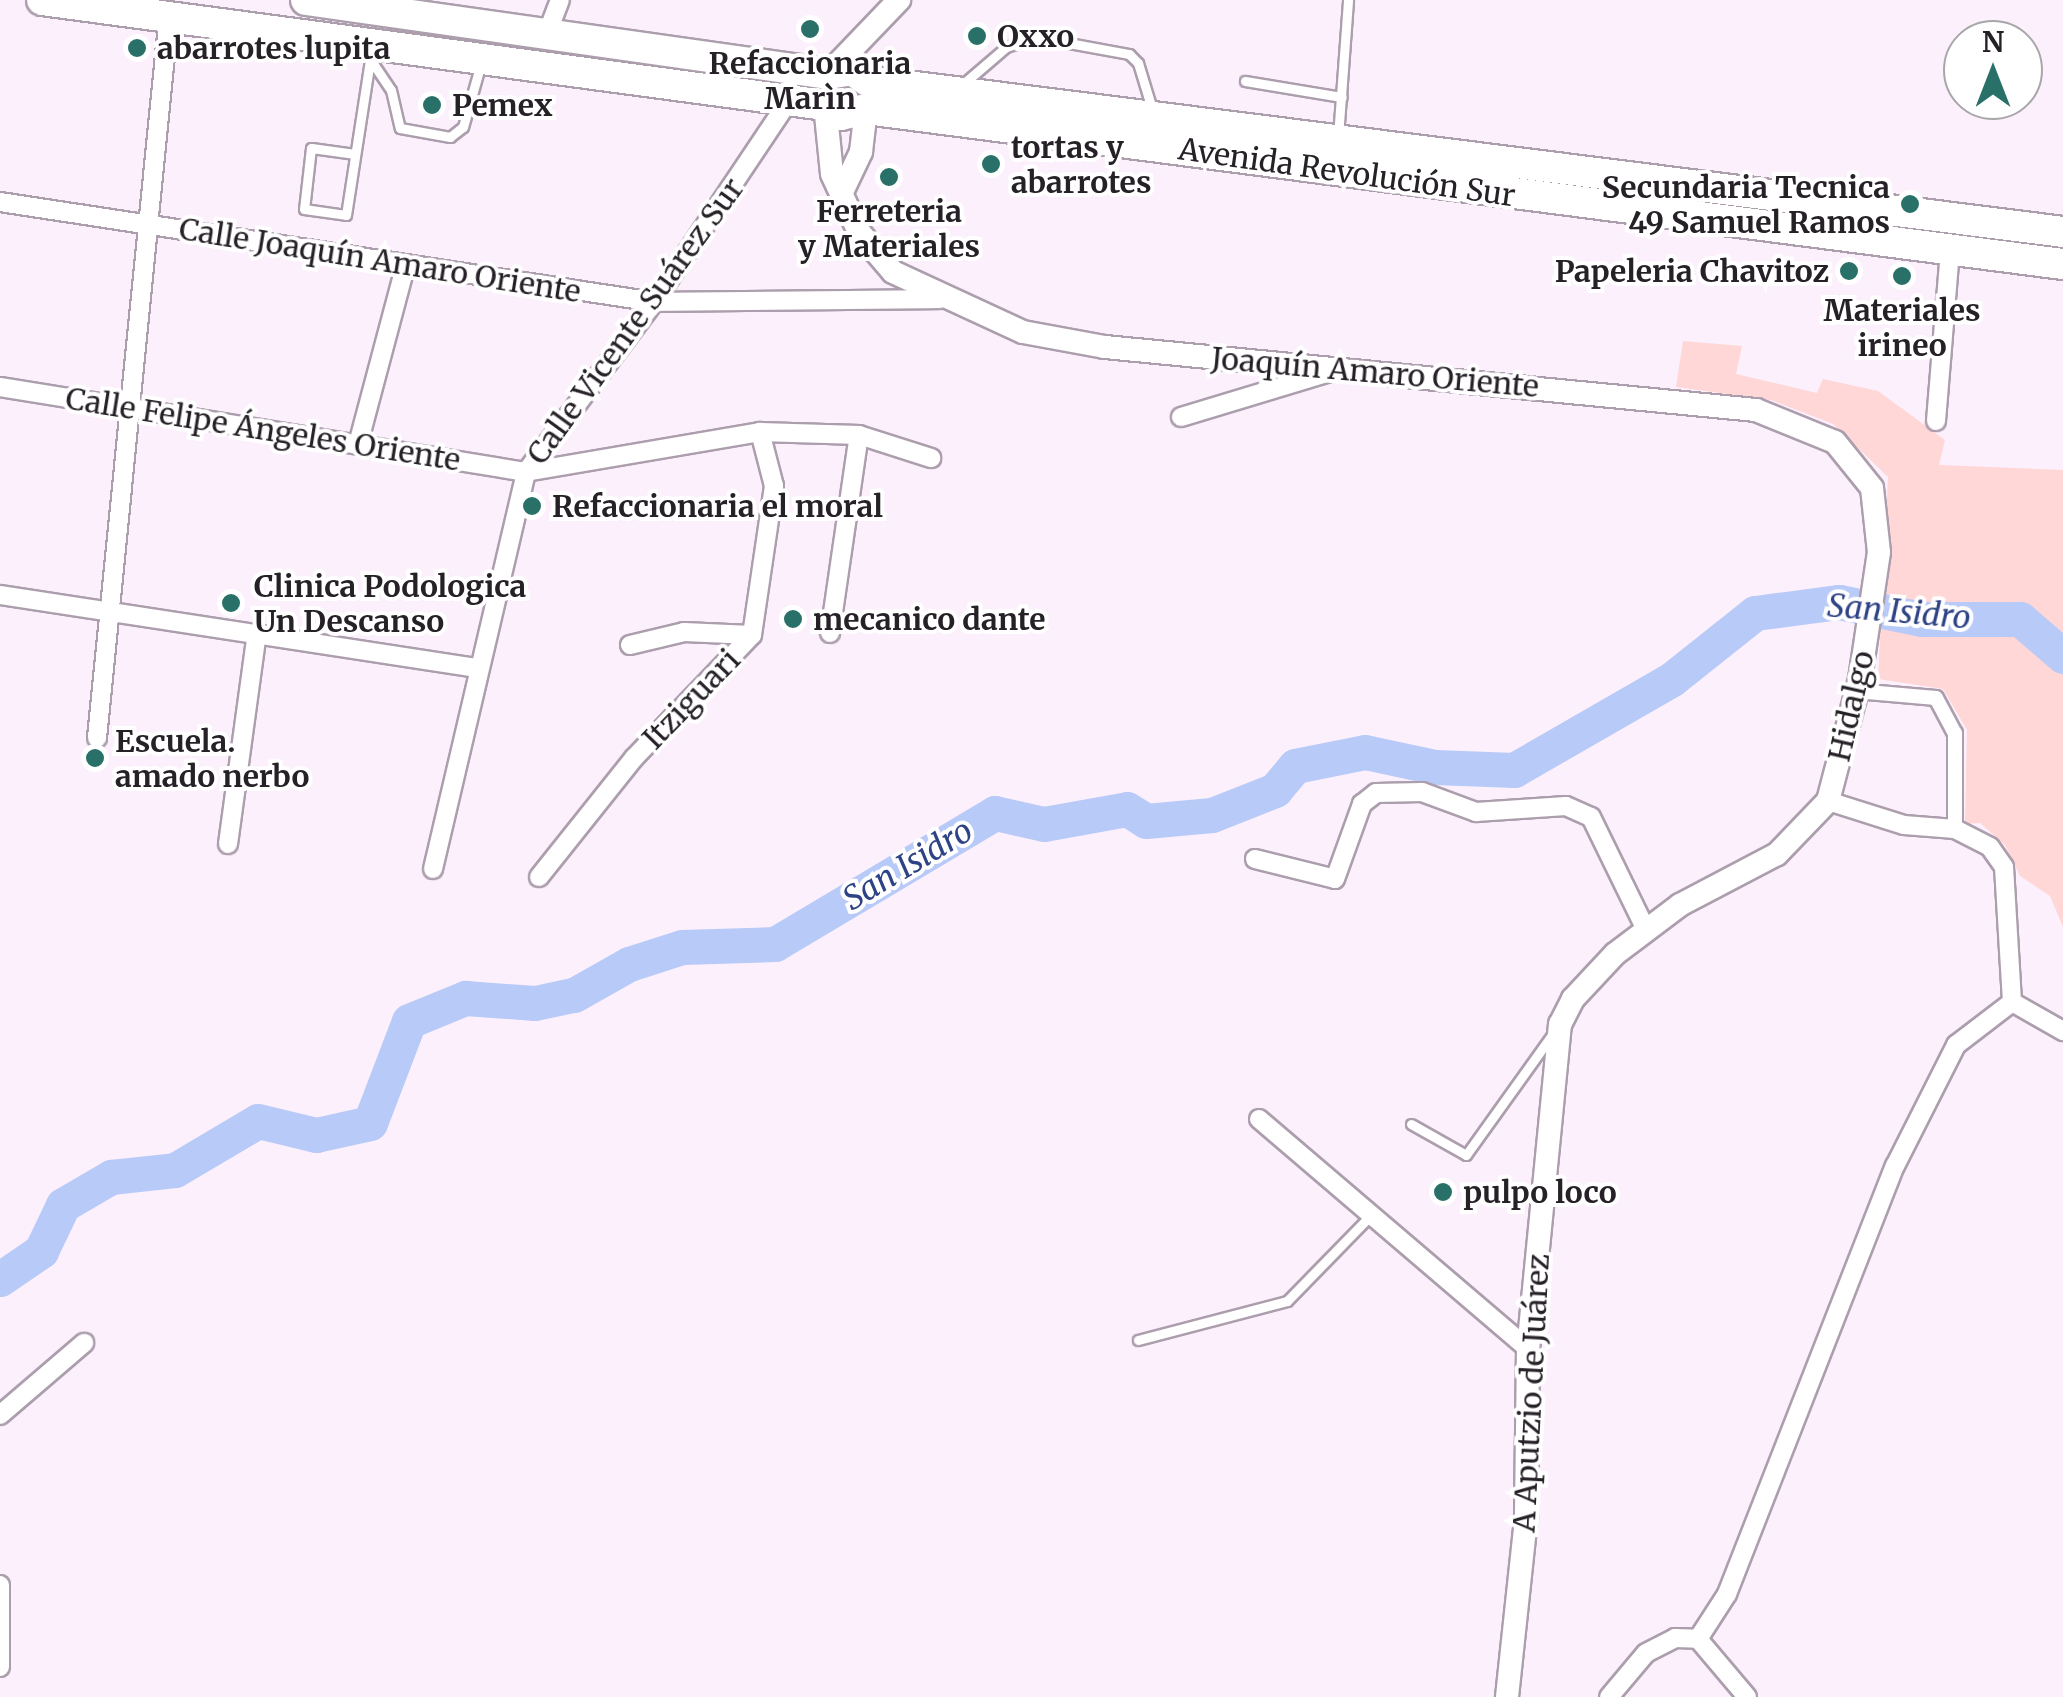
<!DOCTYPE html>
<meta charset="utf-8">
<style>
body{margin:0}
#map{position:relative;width:2063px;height:1697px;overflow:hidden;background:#fcf0fd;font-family:Merriweather,serif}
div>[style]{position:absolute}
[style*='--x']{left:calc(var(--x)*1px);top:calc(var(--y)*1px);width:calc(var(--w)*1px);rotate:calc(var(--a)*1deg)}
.green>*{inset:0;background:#fed7d6}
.river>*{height:35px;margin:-17.5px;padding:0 17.5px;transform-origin:17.5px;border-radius:17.5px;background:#b8caf7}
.roads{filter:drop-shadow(2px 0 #ac9ead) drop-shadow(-2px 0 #ac9ead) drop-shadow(0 2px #ac9ead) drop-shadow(0 -2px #ac9ead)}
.service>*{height:9px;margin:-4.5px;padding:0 4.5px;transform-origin:4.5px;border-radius:4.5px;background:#fff}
.pedestrian>*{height:14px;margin:-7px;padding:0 7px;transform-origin:7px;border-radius:7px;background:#fff}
.minor>*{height:18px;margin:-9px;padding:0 9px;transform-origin:9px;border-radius:9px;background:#fff}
.tertiary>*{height:22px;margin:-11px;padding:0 11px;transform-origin:11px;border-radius:11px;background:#fff}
.primary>*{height:30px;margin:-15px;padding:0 15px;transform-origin:15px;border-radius:15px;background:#fff}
.dots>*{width:28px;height:28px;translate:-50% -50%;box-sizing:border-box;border:5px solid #fff;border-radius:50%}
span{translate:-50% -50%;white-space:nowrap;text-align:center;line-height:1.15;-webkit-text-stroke:8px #fff;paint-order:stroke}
.poi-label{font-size:30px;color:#262127;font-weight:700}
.left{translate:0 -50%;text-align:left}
.right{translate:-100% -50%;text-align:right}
.street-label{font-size:30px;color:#262127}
.water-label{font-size:32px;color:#2e4385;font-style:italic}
.north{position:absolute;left:1943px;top:20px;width:100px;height:100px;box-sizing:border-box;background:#fff;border:2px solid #a8a6a9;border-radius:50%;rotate:0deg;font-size:28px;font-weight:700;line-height:40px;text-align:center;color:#262127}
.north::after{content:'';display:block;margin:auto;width:35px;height:45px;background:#297068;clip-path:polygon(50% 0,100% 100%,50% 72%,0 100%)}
</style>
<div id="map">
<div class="green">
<div style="clip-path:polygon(1683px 341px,1742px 346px,1736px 374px,1817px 393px,1823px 379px,1878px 391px,1945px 440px,1939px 465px,2063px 470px,2063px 927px,2050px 896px,2020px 876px,2005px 845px,1980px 823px,1965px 824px,1967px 730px,1943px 689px,1878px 679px,1888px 477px,1833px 424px,1771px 400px,1676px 387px)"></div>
</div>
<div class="river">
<div style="--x:0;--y:1279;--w:50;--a:-34.3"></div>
<div style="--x:41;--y:1251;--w:51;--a:-64.4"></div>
<div style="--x:63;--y:1205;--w:56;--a:-30.3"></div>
<div style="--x:111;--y:1177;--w:64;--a:-6.2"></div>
<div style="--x:175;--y:1170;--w:96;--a:-30.6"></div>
<div style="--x:258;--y:1121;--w:60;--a:13.6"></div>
<div style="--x:316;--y:1135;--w:55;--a:-12.5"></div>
<div style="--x:370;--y:1123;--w:109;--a:-69.1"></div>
<div style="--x:409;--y:1021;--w:61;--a:-22.3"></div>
<div style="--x:465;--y:998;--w:70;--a:4.1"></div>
<div style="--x:535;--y:1003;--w:40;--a:-12"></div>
<div style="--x:574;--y:995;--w:63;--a:-29.4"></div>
<div style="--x:629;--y:964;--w:56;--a:-17.8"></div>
<div style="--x:682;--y:947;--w:93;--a:-1.8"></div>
<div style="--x:775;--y:944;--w:256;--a:-30.8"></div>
<div style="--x:995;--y:813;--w:50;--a:12.7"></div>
<div style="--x:1044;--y:824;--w:84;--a:-10.2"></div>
<div style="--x:1127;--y:809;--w:22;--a:32"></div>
<div style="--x:1146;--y:821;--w:66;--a:-5.2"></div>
<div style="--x:1212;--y:815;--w:68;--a:-21.6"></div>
<div style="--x:1275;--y:790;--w:31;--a:-50"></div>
<div style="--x:1295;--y:766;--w:71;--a:-11.3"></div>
<div style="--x:1365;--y:752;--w:72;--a:12.1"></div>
<div style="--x:1435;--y:767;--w:79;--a:2.2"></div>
<div style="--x:1514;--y:770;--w:182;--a:-29.9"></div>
<div style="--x:1672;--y:679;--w:106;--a:-38.5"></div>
<div style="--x:1755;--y:613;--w:85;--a:-7.5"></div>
<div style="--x:1839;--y:602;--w:85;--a:11.6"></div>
<div style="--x:1922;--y:619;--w:98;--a:0"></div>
<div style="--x:2020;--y:619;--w:57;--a:40.7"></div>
</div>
<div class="roads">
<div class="service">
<div style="--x:370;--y:59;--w:37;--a:56"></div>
<div style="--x:391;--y:90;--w:39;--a:77"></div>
<div style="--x:400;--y:128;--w:51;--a:10.2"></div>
<div style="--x:450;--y:137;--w:16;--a:-38"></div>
<div style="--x:463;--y:127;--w:66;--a:-74.3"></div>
<div style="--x:1245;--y:81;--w:98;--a:9.4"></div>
<div style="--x:963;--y:84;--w:57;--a:-40.7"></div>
<div style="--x:1006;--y:47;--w:32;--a:-18"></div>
<div style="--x:1036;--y:37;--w:95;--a:10.4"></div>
<div style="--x:1129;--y:54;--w:13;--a:45"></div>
<div style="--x:1138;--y:63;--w:48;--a:73.1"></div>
<div style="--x:1338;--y:137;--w:137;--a:-85.8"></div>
<div style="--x:355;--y:154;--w:44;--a:-172.2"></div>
<div style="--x:311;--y:148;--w:61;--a:96.5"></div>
<div style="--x:304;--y:209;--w:42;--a:8.1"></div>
<div style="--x:346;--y:215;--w:169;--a:-81.2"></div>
<div style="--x:1411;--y:1124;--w:63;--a:29.4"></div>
<div style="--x:1466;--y:1155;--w:148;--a:-54.4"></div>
<div style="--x:1138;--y:1340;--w:154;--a:-14.7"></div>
<div style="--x:1287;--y:1301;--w:120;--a:-45.7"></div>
</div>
<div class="pedestrian">
<div style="--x:1856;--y:691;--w:80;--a:5"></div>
<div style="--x:1936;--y:698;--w:40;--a:62"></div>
<div style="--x:1955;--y:733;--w:96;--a:90"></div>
</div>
<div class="minor">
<div style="--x:548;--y:31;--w:33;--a:-69"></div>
<div style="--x:0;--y:202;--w:662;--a:8.69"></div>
<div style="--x:654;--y:302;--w:286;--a:-0.6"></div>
<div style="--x:0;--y:387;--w:533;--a:9.18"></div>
<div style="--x:526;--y:472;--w:237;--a:-9.7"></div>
<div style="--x:760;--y:432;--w:99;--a:1.7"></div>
<div style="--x:859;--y:435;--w:76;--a:17.7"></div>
<div style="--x:1181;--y:417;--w:159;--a:-16.8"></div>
<div style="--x:1936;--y:421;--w:173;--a:-85.3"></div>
<div style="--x:358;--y:444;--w:183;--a:-75.1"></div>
<div style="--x:0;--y:595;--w:484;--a:8.7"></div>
<div style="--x:830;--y:633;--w:200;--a:-81.7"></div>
<div style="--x:630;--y:645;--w:56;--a:-13.5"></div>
<div style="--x:684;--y:632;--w:68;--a:2.5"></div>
<div style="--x:97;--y:738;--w:727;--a:-84.31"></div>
<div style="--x:1828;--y:801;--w:80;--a:17.5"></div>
<div style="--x:1904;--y:825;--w:51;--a:4.5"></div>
<div style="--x:1955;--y:829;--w:39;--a:27"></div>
<div style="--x:1990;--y:847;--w:24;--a:55"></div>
<div style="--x:2004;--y:867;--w:135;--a:86.6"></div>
<div style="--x:2012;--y:1002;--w:59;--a:29.6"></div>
<div style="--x:228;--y:844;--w:213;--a:-82.2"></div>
<div style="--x:1255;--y:859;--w:82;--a:14"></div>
<div style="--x:1335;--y:879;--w:80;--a:-70.2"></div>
<div style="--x:1362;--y:804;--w:18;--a:-38"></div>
<div style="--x:1376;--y:793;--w:46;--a:-1.2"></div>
<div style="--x:1422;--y:792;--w:58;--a:20.3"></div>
<div style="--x:1476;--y:812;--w:90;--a:-3.8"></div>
<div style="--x:1566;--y:806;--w:27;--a:24"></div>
<div style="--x:1591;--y:817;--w:126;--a:64"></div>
<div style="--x:433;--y:869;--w:408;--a:-76.8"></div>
<div style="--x:526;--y:472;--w:213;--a:-53"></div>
<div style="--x:654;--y:302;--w:241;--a:-56.2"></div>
<div style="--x:539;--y:877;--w:152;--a:-51.4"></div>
<div style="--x:634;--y:758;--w:170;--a:-46.2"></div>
<div style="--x:752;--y:635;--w:151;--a:-81.6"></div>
<div style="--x:774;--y:486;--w:56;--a:-104.5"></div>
<div style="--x:1259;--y:1119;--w:354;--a:40.5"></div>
<div style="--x:0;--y:1415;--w:111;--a:-40.6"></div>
<div style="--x:0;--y:1585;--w:82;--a:90"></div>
<div style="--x:1698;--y:1639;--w:76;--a:49.8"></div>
<div style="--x:1609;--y:1697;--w:57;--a:-49.9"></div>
<div style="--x:1646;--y:1653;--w:33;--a:-27"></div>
<div style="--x:1675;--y:1638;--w:23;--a:2"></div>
<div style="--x:1698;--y:1639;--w:54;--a:-57.2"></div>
<div style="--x:1727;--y:1594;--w:460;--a:-68.6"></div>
<div style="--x:1895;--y:1166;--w:136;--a:-63.2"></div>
<div style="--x:1956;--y:1045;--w:71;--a:-37.5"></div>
</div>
<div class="tertiary">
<div style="--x:828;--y:74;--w:103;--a:-46.2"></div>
<div style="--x:825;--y:105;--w:69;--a:84.2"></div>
<div style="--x:832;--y:174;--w:64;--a:65"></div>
<div style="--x:859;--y:232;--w:52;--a:49.6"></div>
<div style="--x:893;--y:272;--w:143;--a:24.8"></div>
<div style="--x:1023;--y:332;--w:83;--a:10.4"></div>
<div style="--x:1105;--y:347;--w:654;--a:5.53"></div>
<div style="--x:1756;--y:410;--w:85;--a:22.1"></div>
<div style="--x:1835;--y:442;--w:59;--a:51.2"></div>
<div style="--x:1872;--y:488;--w:64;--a:83.8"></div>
<div style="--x:1879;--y:552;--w:128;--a:98.5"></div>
<div style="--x:1860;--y:679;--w:126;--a:104.7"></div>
<div style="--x:1828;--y:801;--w:74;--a:133.9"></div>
<div style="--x:1777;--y:854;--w:110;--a:152.3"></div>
<div style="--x:1680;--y:905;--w:81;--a:143"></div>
<div style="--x:1615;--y:954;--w:62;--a:133"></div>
<div style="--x:1573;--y:999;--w:28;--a:117"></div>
<div style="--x:1560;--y:1024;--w:327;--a:95.6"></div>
<div style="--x:1528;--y:1349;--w:170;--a:90.7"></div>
<div style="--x:1526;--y:1519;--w:179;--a:96.1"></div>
<div style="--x:841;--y:194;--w:47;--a:-64.5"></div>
<div style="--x:861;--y:152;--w:43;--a:-83.4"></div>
</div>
<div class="primary">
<div style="--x:42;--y:0;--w:790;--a:7.64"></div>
<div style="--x:825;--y:105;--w:19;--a:32"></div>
<div style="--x:841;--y:115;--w:26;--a:-13"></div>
<div style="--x:866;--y:109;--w:1207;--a:7.38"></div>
<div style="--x:306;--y:0;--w:527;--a:8.07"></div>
<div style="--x:828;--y:74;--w:24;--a:-9"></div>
<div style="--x:852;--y:70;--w:19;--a:35"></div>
<div style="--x:868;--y:81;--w:1205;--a:7.2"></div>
</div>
</div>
<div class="dots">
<div style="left:810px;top:29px;background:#297068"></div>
<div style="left:977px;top:36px;background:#297068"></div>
<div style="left:137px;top:48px;background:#297068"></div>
<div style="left:432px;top:105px;background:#297068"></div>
<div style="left:991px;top:164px;background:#297068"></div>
<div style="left:889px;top:177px;background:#297068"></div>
<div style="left:1910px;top:204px;background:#297068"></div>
<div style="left:1849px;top:271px;background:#297068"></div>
<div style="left:1902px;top:276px;background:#297068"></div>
<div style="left:532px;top:506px;background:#297068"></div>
<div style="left:231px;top:603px;background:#297068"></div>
<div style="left:793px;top:619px;background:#297068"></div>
<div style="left:95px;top:758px;background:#297068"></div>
<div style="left:1443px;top:1192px;background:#297068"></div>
</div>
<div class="poi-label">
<span class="left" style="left:997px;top:36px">Oxxo</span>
<span class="left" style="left:157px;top:48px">abarrotes lupita</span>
<span style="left:810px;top:80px">Refaccionaria<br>Marìn</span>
<span class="left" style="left:452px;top:105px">Pemex</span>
<span class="left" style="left:1011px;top:164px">tortas y<br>abarrotes</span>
<span class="right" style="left:1890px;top:204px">Secundaria Tecnica<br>49 Samuel Ramos</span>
<span style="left:889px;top:228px">Ferreteria<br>y Materiales</span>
<span class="right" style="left:1829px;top:271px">Papeleria Chavitoz</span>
<span style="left:1902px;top:327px">Materiales<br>irineo</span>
<span class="left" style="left:552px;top:506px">Refaccionaria el moral</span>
<span class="left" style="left:254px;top:603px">Clinica Podologica<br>Un Descanso</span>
<span class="left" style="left:813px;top:619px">mecanico dante</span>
<span class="left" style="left:115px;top:758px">Escuela.<br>amado nerbo</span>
<span class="left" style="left:1463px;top:1192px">pulpo loco</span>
</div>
<div class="street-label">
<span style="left:1347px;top:172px;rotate:8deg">Avenida Revolución Sur</span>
<span style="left:380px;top:260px;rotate:9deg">Calle Joaquín Amaro Oriente</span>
<span style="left:635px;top:321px;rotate:-54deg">Calle Vicente Suárez Sur</span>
<span style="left:1375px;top:372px;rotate:5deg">Joaquín Amaro Oriente</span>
<span style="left:263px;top:429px;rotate:9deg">Calle Felipe Ángeles Oriente</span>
<span style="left:691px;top:699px;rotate:-46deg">Itziguari</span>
<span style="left:1851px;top:706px;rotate:-77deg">Hidalgo</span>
<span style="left:1531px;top:1393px;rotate:-87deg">A Aputzio de Juárez</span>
</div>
<div class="water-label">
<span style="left:1899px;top:612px;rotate:5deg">San Isidro</span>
<span style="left:908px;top:865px;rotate:-31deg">San Isidro</span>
</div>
<div class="north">N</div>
</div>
